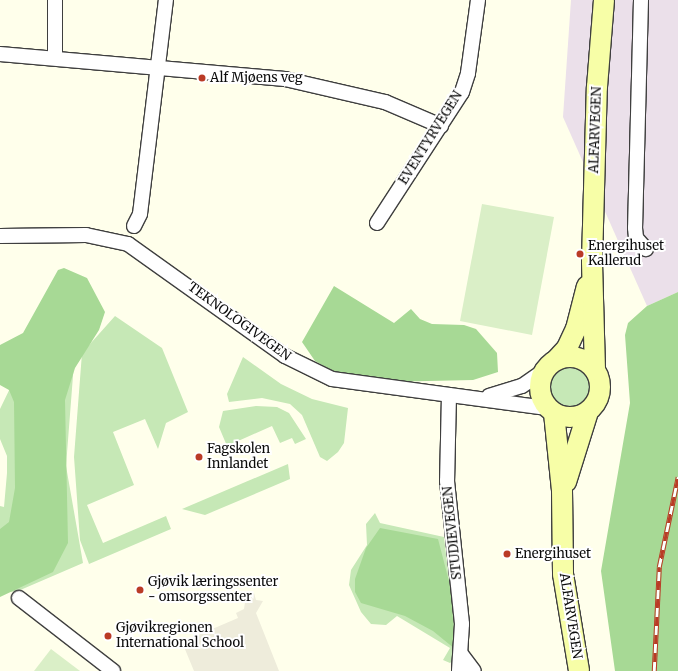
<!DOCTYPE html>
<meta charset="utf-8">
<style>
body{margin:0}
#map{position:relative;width:678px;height:671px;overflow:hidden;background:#ffffeb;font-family:Merriweather,serif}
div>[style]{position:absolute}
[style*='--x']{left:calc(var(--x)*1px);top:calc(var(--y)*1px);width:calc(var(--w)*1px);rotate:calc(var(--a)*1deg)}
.industrial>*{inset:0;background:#ebe0ea}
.green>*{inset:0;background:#c6e8b6}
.round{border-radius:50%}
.forest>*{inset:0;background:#a7d995}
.pitch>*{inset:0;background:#daefc7}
.plaza>*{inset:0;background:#eeecdb}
.roads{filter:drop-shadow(1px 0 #3f3f3f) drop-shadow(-1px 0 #3f3f3f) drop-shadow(0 1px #3f3f3f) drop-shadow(0 -1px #3f3f3f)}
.street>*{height:14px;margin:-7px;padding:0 7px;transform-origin:7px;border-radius:7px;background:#fff}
.secondary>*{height:20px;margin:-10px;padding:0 10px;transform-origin:10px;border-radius:10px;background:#f7fea7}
.secondary>.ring{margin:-10px;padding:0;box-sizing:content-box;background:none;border:20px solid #f7fea7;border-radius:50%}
.rail>*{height:4.5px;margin-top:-2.25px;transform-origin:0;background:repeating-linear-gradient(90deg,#fff 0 9px,#ba3b26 0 18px);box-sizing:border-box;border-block:1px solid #ba3b26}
.dots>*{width:11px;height:11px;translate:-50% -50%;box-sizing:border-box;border:2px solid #fff;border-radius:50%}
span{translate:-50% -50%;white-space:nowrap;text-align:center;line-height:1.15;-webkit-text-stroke:4px #fff;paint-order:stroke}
.poi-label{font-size:13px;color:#0c0c0c}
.left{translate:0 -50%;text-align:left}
.street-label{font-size:13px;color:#0c0c0c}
</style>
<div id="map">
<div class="industrial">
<div style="clip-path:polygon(571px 0,678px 0,678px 292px,647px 306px,563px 117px)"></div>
</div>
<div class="green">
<div style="clip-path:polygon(115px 316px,162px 348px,188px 412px,166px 423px,158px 449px,145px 419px,113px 432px,134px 485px,87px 505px,103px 543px,166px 516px,171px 529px,89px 564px,80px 540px,74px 457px,82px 353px)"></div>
<div style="clip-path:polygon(76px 337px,66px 466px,83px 563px,18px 591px,0 593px,0 506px,4px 507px,7px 473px,7px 456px,0 439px,0 409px,15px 378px)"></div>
<div style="clip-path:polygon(243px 357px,281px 384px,312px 399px,348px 408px,344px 443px,338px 452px,327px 461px,320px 457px,302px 415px,290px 404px,262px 398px,229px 402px,227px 394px)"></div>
<div class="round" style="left:547px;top:366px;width:44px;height:44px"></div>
<div style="clip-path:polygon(256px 406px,277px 407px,289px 413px,306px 439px,295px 444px,292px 438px,280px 443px,272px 426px,227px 446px,219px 427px,223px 411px)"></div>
<div style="clip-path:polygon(288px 464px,290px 479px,205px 515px,182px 509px)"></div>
<div style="clip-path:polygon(375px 513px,380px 523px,444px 537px,458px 656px,450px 663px,443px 660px,450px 648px,397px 616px,386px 625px,371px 624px,361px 612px,349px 585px,351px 570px,367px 545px,366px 524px)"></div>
</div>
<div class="forest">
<div style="clip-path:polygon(64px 268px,87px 278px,105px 312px,99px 330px,75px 368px,65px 400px,68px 543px,53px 572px,0 597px,0 529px,9px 522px,15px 488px,14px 402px,9px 390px,0 385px,0 345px,23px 333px,58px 270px)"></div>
<div style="clip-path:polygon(334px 286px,394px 323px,411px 309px,420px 319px,432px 324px,464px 325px,476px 329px,497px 353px,498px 372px,473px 380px,382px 382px,343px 377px,315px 361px,302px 342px)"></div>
<div style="clip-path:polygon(678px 292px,678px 671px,615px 671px,601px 571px,630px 403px,625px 335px,628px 323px,647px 306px)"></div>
<div style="clip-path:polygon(380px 528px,438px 539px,451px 589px,455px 649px,433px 631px,405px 616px,361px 603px,355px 592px,355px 579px,366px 548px)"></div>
</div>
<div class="pitch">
<div style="clip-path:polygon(482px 204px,554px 217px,532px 335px,460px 321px)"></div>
<div style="clip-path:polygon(51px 649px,80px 671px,34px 671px)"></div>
</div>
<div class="plaza">
<div style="clip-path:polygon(254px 593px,256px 600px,263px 601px,256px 613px,279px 671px,194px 671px,182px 642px,238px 618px,236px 613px,244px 609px,246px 596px)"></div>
</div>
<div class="roads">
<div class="street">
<div style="--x:641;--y:0;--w:228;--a:91.5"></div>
<div style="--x:635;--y:228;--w:10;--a:84"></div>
<div style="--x:636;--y:238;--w:15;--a:48"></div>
<div style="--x:0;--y:54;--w:286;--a:5"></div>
<div style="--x:285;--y:79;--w:103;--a:13"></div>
<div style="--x:385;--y:102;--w:61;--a:23.2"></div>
<div style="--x:55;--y:56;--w:56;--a:-90"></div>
<div style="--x:377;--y:223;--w:156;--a:-57"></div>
<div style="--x:462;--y:92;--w:20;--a:-72"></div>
<div style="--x:468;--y:73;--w:74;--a:-82.2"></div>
<div style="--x:134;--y:226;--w:13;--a:-63"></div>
<div style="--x:140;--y:214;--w:216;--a:-83.1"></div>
<div style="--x:0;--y:236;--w:86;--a:-0.7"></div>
<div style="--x:86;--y:235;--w:43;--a:12.1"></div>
<div style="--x:128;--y:244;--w:193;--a:35.5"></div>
<div style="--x:285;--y:356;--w:52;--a:26.1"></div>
<div style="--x:332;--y:379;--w:217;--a:7.7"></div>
<div style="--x:449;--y:395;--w:86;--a:91.3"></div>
<div style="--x:447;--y:481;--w:144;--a:84"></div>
<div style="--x:462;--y:624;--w:47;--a:93.7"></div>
<div style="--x:489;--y:396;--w:34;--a:-17"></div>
<div style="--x:522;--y:386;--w:28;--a:-35"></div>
<div style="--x:19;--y:598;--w:119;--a:37.8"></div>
<div style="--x:461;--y:654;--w:21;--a:53"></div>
</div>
<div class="secondary">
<div class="ring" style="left:540px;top:357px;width:40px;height:40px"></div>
<div style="--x:556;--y:360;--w:16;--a:-47"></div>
<div style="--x:567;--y:348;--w:21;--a:-65"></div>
<div style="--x:576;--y:329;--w:44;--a:-75.7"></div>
<div style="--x:595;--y:370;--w:109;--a:-91.6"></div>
<div style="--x:592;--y:261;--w:174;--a:-88.4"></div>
<div style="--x:597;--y:87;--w:87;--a:-85.4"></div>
<div style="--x:554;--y:413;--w:77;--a:84.1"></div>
<div style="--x:562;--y:490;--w:84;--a:89.3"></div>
<div style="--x:563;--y:574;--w:98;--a:80.6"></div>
<div style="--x:566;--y:482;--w:73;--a:-72.6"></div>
</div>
</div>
<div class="rail">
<div style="--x:654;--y:671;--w:104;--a:-87.2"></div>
<div style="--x:659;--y:567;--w:92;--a:-78.1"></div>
</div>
<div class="dots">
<div style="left:202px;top:78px;background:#ba3b26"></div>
<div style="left:580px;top:254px;background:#ba3b26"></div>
<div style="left:199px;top:457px;background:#ba3b26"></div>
<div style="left:507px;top:554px;background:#ba3b26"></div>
<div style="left:140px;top:590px;background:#ba3b26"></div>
<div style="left:108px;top:636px;background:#ba3b26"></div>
</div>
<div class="poi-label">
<span class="left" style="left:210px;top:78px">Alf Mjøens veg</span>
<span class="left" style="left:588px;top:254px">Energihuset<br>Kallerud</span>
<span class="left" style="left:207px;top:457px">Fagskolen<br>Innlandet</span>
<span class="left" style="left:515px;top:554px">Energihuset</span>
<span class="left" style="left:148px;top:590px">Gjøvik læringssenter<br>- omsorgssenter</span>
<span class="left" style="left:116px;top:636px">Gjøvikregionen<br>International School</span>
</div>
<div class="street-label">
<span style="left:596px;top:130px;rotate:-88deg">ALFARVEGEN</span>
<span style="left:431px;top:138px;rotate:-58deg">EVENTYRVEGEN</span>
<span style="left:239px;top:322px;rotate:36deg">TEKNOLOGIVEGEN</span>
<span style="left:453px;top:533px;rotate:-96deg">STUDIEVEGEN</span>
<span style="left:570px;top:616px;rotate:81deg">ALFARVEGEN</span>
</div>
</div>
